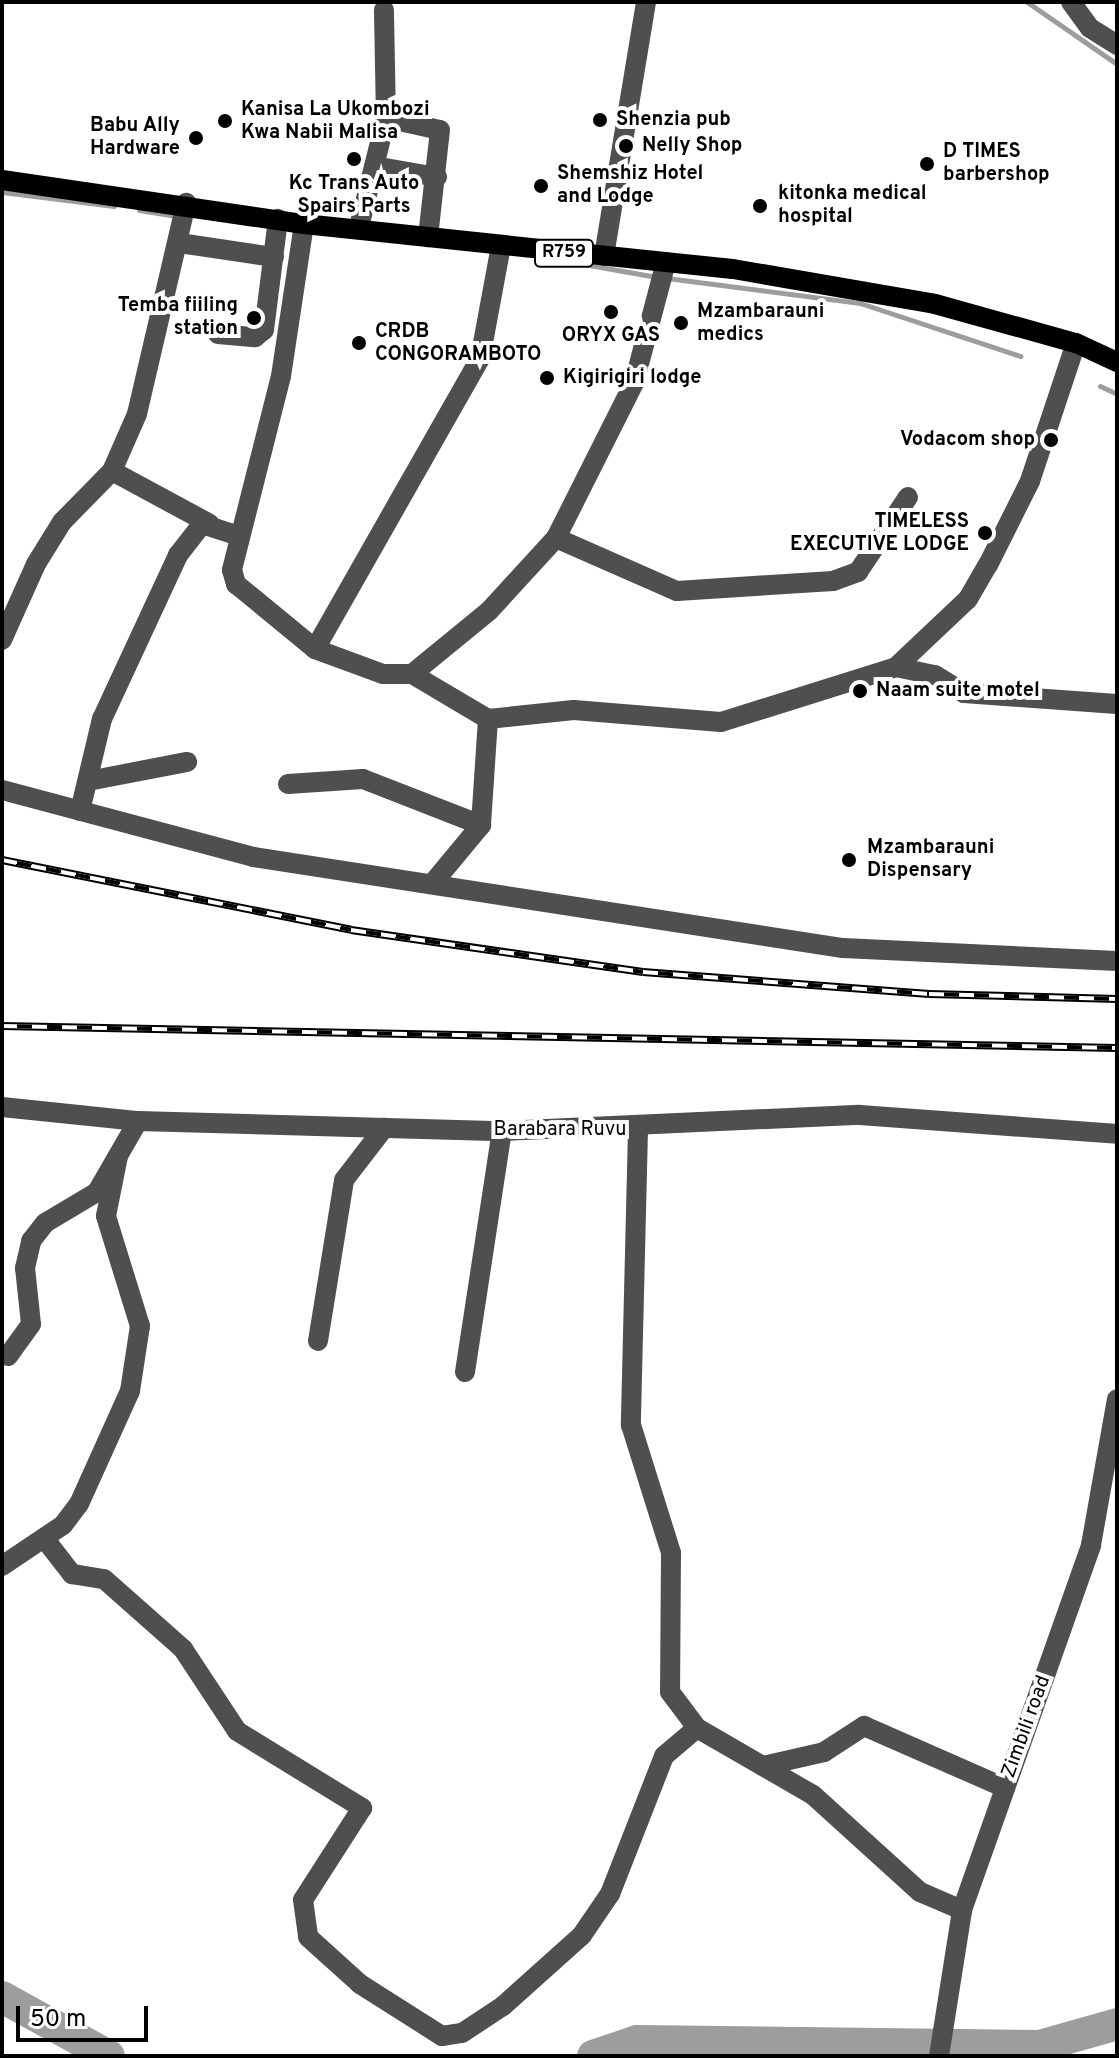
<!DOCTYPE html>
<style>
body{margin:0}
#map{position:relative;width:1119px;height:2058px;overflow:hidden;background:#fff;font-family:Overpass,sans-serif}
div>[style]{position:absolute}
[style*='--x']{left:calc(var(--x)*1px);top:calc(var(--y)*1px);width:calc(var(--w)*1px);rotate:calc(var(--a)*1deg)}
.stream>*{height:5px;margin:-2.5px;padding:0 2.5px;transform-origin:2.5px;border-radius:2.5px;background:#9d9d9d}
.river>*{height:32px;margin:-16px;padding:0 16px;transform-origin:16px;border-radius:16px;background:#9d9d9d}
.minor>*{height:20px;margin:-10px;padding:0 10px;transform-origin:10px;border-radius:10px;background:#4f4f4f}
.major>*{height:20px;margin:-10px;padding:0 10px;transform-origin:10px;border-radius:10px;background:#000}
.rail>*{height:8px;margin-top:-4px;transform-origin:0;background:repeating-linear-gradient(90deg,#fff 0 15px,#000 0 30px);box-sizing:border-box;border-block:2px solid #000}
.dots>*{width:22px;height:22px;translate:-50% -50%;box-sizing:border-box;border:4px solid #fff;border-radius:50%}
span{translate:-50% -50%;white-space:nowrap;text-align:center;line-height:1.15;-webkit-text-stroke:8px #fff;paint-order:stroke}
.shield-label span{padding:2px 6px;background:#fff;border:2px solid;border-radius:6px;-webkit-text-stroke-width:0}
.shield-label{font-size:18px;color:#000;font-weight:700}
.poi-label{font-size:20px;color:#000;font-weight:700}
.left{translate:0 -50%;text-align:left}
.right{translate:-100% -50%;text-align:right}
.street-label{font-size:20px;color:#000}
.frame{position:absolute;inset:0;border:4px solid #000;pointer-events:none}
.scale{position:absolute;left:16px;top:2006px;width:132px;height:36px;box-sizing:border-box;border:4px solid #000;border-top:0;padding-left:10px;font-size:24px;line-height:28px;white-space:nowrap;color:#000;-webkit-text-stroke:6px #fff;paint-order:stroke}
</style>
<div id="map">
<div class="stream">
<div style="--x:1027;--y:2;--w:109;--a:34.6"></div>
<div style="--x:2;--y:192;--w:113;--a:7.1"></div>
<div style="--x:139;--y:210;--w:38;--a:9"></div>
<div style="--x:572;--y:262;--w:86;--a:10"></div>
<div style="--x:667;--y:278;--w:195;--a:7.4"></div>
<div style="--x:860;--y:303;--w:169;--a:18.3"></div>
<div style="--x:1100;--y:386;--w:19;--a:25"></div>
</div>
<div class="river">
<div style="--x:2;--y:1997;--w:122;--a:28.9"></div>
<div style="--x:593;--y:2056;--w:46;--a:-18.8"></div>
<div style="--x:637;--y:2041;--w:403;--a:0.7"></div>
<div style="--x:1040;--y:2046;--w:80;--a:-15.9"></div>
</div>
<div class="minor">
<div style="--x:1071;--y:2;--w:32;--a:54"></div>
<div style="--x:1090;--y:28;--w:32;--a:32"></div>
<div style="--x:386;--y:118;--w:55;--a:12.5"></div>
<div style="--x:440;--y:130;--w:108;--a:96.4"></div>
<div style="--x:374;--y:166;--w:64;--a:9.9"></div>
<div style="--x:304;--y:224;--w:154;--a:98.6"></div>
<div style="--x:281;--y:376;--w:200;--a:104.2"></div>
<div style="--x:232;--y:570;--w:15;--a:74"></div>
<div style="--x:236;--y:584;--w:102;--a:39.4"></div>
<div style="--x:315;--y:649;--w:72;--a:20.2"></div>
<div style="--x:383;--y:674;--w:29;--a:0"></div>
<div style="--x:412;--y:674;--w:88;--a:30.6"></div>
<div style="--x:488;--y:719;--w:106;--a:93.8"></div>
<div style="--x:481;--y:825;--w:77;--a:129.7"></div>
<div style="--x:359;--y:227;--w:112;--a:-76.1"></div>
<div style="--x:386;--y:118;--w:108;--a:-91.1"></div>
<div style="--x:179;--y:243;--w:96;--a:8.4"></div>
<div style="--x:604;--y:256;--w:257;--a:-80.6"></div>
<div style="--x:218;--y:334;--w:37;--a:5"></div>
<div style="--x:255;--y:337;--w:11;--a:-38"></div>
<div style="--x:264;--y:330;--w:112;--a:-82.8"></div>
<div style="--x:112;--y:471;--w:111;--a:28.4"></div>
<div style="--x:556;--y:538;--w:132;--a:23.7"></div>
<div style="--x:677;--y:591;--w:156;--a:-3.7"></div>
<div style="--x:833;--y:581;--w:27;--a:-20"></div>
<div style="--x:858;--y:572;--w:90;--a:-56.3"></div>
<div style="--x:2;--y:640;--w:83;--a:-65.9"></div>
<div style="--x:36;--y:564;--w:49;--a:-58.2"></div>
<div style="--x:62;--y:522;--w:71;--a:-45.6"></div>
<div style="--x:112;--y:471;--w:62;--a:-66.3"></div>
<div style="--x:137;--y:414;--w:217;--a:-76.9"></div>
<div style="--x:315;--y:649;--w:334;--a:-60.4"></div>
<div style="--x:480;--y:359;--w:115;--a:-79.5"></div>
<div style="--x:896;--y:667;--w:40;--a:12"></div>
<div style="--x:935;--y:675;--w:34;--a:32"></div>
<div style="--x:964;--y:693;--w:153;--a:4.1"></div>
<div style="--x:412;--y:674;--w:99;--a:-39.3"></div>
<div style="--x:489;--y:611;--w:99;--a:-47.5"></div>
<div style="--x:556;--y:538;--w:174;--a:-63.3"></div>
<div style="--x:634;--y:383;--w:125;--a:-75.2"></div>
<div style="--x:488;--y:719;--w:86;--a:-6"></div>
<div style="--x:574;--y:710;--w:147;--a:4.7"></div>
<div style="--x:721;--y:722;--w:183;--a:-17.4"></div>
<div style="--x:896;--y:667;--w:99;--a:-43.4"></div>
<div style="--x:968;--y:599;--w:39;--a:-60"></div>
<div style="--x:988;--y:565;--w:94;--a:-63.4"></div>
<div style="--x:1030;--y:481;--w:145;--a:-71.6"></div>
<div style="--x:88;--y:781;--w:101;--a:-10.9"></div>
<div style="--x:288;--y:784;--w:75;--a:-3.8"></div>
<div style="--x:363;--y:779;--w:127;--a:21.3"></div>
<div style="--x:2;--y:790;--w:260;--a:14.9"></div>
<div style="--x:253;--y:857;--w:597;--a:8.77"></div>
<div style="--x:843;--y:948;--w:274;--a:2.7"></div>
<div style="--x:80;--y:811;--w:95;--a:-76.6"></div>
<div style="--x:102;--y:719;--w:181;--a:-65.1"></div>
<div style="--x:178;--y:555;--w:39;--a:-52"></div>
<div style="--x:202;--y:524;--w:39;--a:18"></div>
<div style="--x:2;--y:1107;--w:137;--a:5.9"></div>
<div style="--x:138;--y:1121;--w:364;--a:1.6"></div>
<div style="--x:502;--y:1131;--w:358;--a:-2.6"></div>
<div style="--x:860;--y:1115;--w:258;--a:4.2"></div>
<div style="--x:638;--y:1130;--w:295;--a:91.4"></div>
<div style="--x:631;--y:1425;--w:134;--a:72.6"></div>
<div style="--x:671;--y:1553;--w:139;--a:90.4"></div>
<div style="--x:670;--y:1692;--w:45;--a:53.1"></div>
<div style="--x:697;--y:1728;--w:134;--a:30"></div>
<div style="--x:813;--y:1795;--w:144;--a:42.2"></div>
<div style="--x:920;--y:1892;--w:46;--a:23.2"></div>
<div style="--x:318;--y:1341;--w:163;--a:-80.8"></div>
<div style="--x:344;--y:1180;--w:66;--a:-52.4"></div>
<div style="--x:8;--y:1356;--w:39;--a:-54"></div>
<div style="--x:31;--y:1324;--w:56;--a:-96.1"></div>
<div style="--x:25;--y:1268;--w:28;--a:-77"></div>
<div style="--x:31;--y:1241;--w:23;--a:-52"></div>
<div style="--x:45;--y:1223;--w:61;--a:-30.8"></div>
<div style="--x:97;--y:1192;--w:82;--a:-60"></div>
<div style="--x:465;--y:1372;--w:244;--a:-81.3"></div>
<div style="--x:44;--y:1538;--w:46;--a:52.1"></div>
<div style="--x:72;--y:1574;--w:32;--a:9"></div>
<div style="--x:104;--y:1579;--w:106;--a:41.5"></div>
<div style="--x:183;--y:1649;--w:98;--a:56.6"></div>
<div style="--x:237;--y:1731;--w:147;--a:31.6"></div>
<div style="--x:362;--y:1808;--w:109;--a:122.7"></div>
<div style="--x:303;--y:1900;--w:37;--a:82"></div>
<div style="--x:308;--y:1937;--w:70;--a:42.1"></div>
<div style="--x:360;--y:1984;--w:97;--a:32.4"></div>
<div style="--x:442;--y:2036;--w:20;--a:-9"></div>
<div style="--x:462;--y:2033;--w:49;--a:-33.4"></div>
<div style="--x:503;--y:2006;--w:106;--a:-41.9"></div>
<div style="--x:582;--y:1935;--w:50;--a:-55.7"></div>
<div style="--x:610;--y:1894;--w:148;--a:-68.6"></div>
<div style="--x:664;--y:1756;--w:43;--a:-40.3"></div>
<div style="--x:2;--y:1566;--w:73;--a:-33.9"></div>
<div style="--x:63;--y:1525;--w:26;--a:-53"></div>
<div style="--x:79;--y:1504;--w:124;--a:-65.7"></div>
<div style="--x:130;--y:1391;--w:66;--a:-81.3"></div>
<div style="--x:140;--y:1326;--w:115;--a:-107.2"></div>
<div style="--x:106;--y:1216;--w:61;--a:-78.7"></div>
<div style="--x:763;--y:1766;--w:63;--a:-12.9"></div>
<div style="--x:824;--y:1752;--w:48;--a:-33"></div>
<div style="--x:864;--y:1726;--w:154;--a:23.7"></div>
<div style="--x:939;--y:2056;--w:148;--a:-81"></div>
<div style="--x:962;--y:1910;--w:387;--a:-70.5"></div>
<div style="--x:1091;--y:1545;--w:148;--a:-79.9"></div>
</div>
<div class="major">
<div style="--x:2;--y:180;--w:305;--a:8.3"></div>
<div style="--x:304;--y:224;--w:431;--a:6"></div>
<div style="--x:733;--y:269;--w:205;--a:9.8"></div>
<div style="--x:935;--y:304;--w:146;--a:15.5"></div>
<div style="--x:1076;--y:343;--w:45;--a:24.9"></div>
</div>
<div class="rail">
<div style="--x:2;--y:860;--w:356;--a:11.3"></div>
<div style="--x:351;--y:930;--w:295;--a:8.2"></div>
<div style="--x:643;--y:972;--w:287;--a:4.4"></div>
<div style="--x:929;--y:994;--w:188;--a:1.5"></div>
<div style="--x:2;--y:1026;--w:1115;--a:1.13"></div>
</div>
<div class="dots">
<div style="left:600px;top:120px;background:#000"></div>
<div style="left:225px;top:121px;background:#000"></div>
<div style="left:196px;top:138px;background:#000"></div>
<div style="left:626px;top:146px;background:#000"></div>
<div style="left:354px;top:159px;background:#000"></div>
<div style="left:927px;top:164px;background:#000"></div>
<div style="left:541px;top:186px;background:#000"></div>
<div style="left:760px;top:206px;background:#000"></div>
<div style="left:611px;top:312px;background:#000"></div>
<div style="left:254px;top:318px;background:#000"></div>
<div style="left:681px;top:323px;background:#000"></div>
<div style="left:359px;top:343px;background:#000"></div>
<div style="left:547px;top:378px;background:#000"></div>
<div style="left:1051px;top:440px;background:#000"></div>
<div style="left:985px;top:533px;background:#000"></div>
<div style="left:860px;top:691px;background:#000"></div>
<div style="left:849px;top:860px;background:#000"></div>
</div>
<div class="shield-label">
<span style="left:564px;top:253px">R759</span>
</div>
<div class="poi-label">
<span class="left" style="left:241px;top:122px">Kanisa La Ukombozi<br>Kwa Nabii Malisa</span>
<span class="left" style="left:616px;top:120px">Shenzia pub</span>
<span class="right" style="left:180px;top:138px">Babu Ally<br>Hardware</span>
<span class="left" style="left:642px;top:146px">Nelly Shop</span>
<span class="left" style="left:943px;top:164px">D TIMES<br>barbershop</span>
<span class="left" style="left:557px;top:186px">Shemshiz Hotel<br>and Lodge</span>
<span style="left:354px;top:196px">Kc Trans Auto<br>Spairs Parts</span>
<span class="left" style="left:778px;top:206px">kitonka medical<br>hospital</span>
<span class="right" style="left:238px;top:318px">Temba fiiling<br>station</span>
<span class="left" style="left:697px;top:324px">Mzambarauni<br>medics</span>
<span class="left" style="left:375px;top:344px">CRDB<br>CONGORAMBOTO</span>
<span style="left:611px;top:336px">ORYX GAS</span>
<span class="left" style="left:563px;top:378px">Kigirigiri lodge</span>
<span class="right" style="left:1035px;top:440px">Vodacom shop</span>
<span class="right" style="left:969px;top:534px">TIMELESS<br>EXECUTIVE LODGE</span>
<span class="left" style="left:876px;top:691px">Naam suite motel</span>
<span class="left" style="left:867px;top:860px">Mzambarauni<br>Dispensary</span>
</div>
<div class="street-label">
<span style="left:560px;top:1130px">Barabara Ruvu</span>
<span style="left:1027px;top:1727px;rotate:-70deg">Zimbili road</span>
</div>
<div class="frame"></div>
<div class="scale">50 m</div>
</div>
